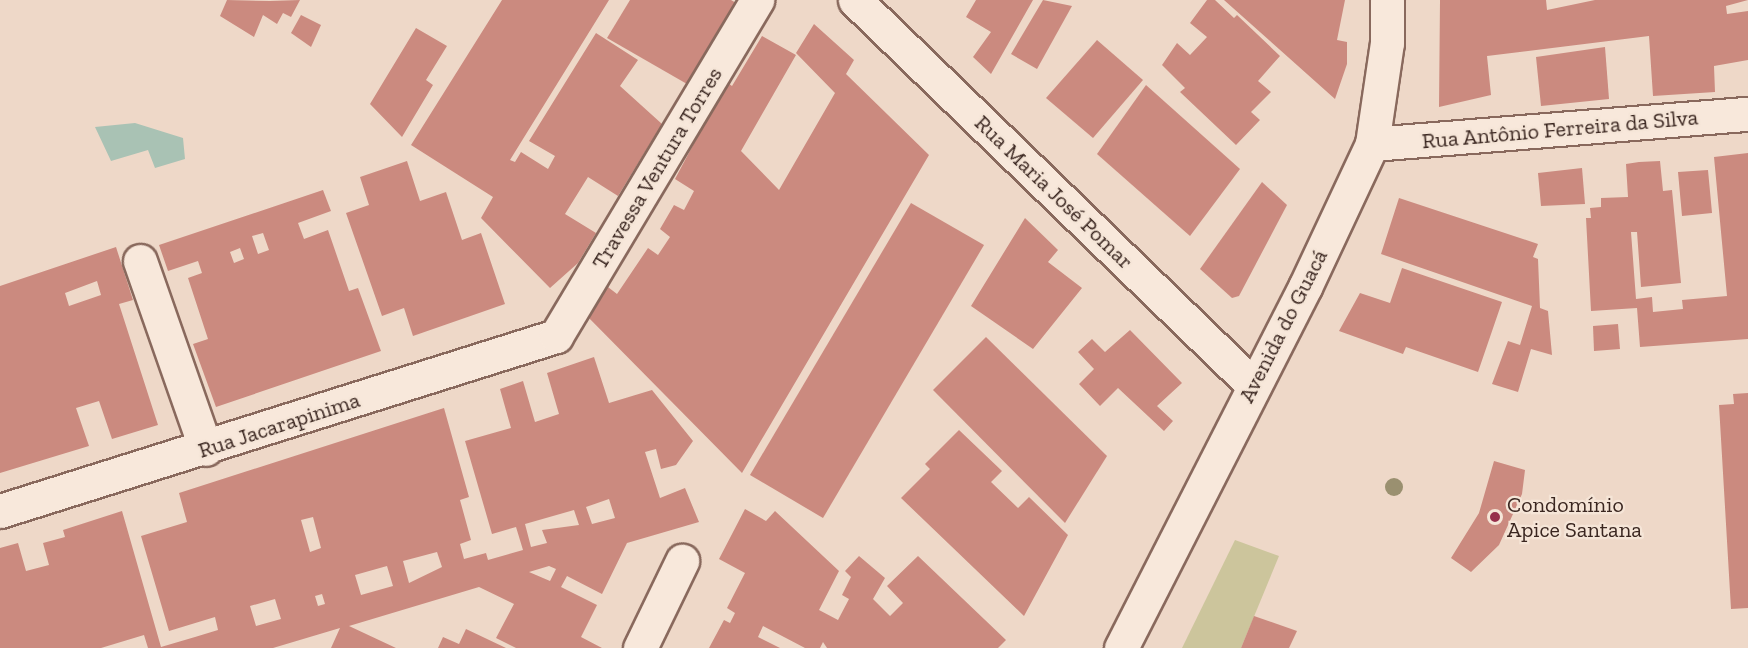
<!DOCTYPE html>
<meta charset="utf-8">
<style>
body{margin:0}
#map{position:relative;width:1748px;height:648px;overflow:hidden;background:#eed8c8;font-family:"Zilla Slab",serif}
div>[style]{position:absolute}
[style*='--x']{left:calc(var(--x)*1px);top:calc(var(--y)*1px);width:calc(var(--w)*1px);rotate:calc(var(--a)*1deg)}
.green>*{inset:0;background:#ccc59c}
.water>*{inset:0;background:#a9c2b4}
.building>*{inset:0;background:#cb8a7f}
.roads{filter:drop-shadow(2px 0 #89695d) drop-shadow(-2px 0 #89695d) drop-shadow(0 2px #89695d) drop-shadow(0 -2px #89695d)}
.street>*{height:33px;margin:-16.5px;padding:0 16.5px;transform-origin:16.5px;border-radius:16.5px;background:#f8e8db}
.secondary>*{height:33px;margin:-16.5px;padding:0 16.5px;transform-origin:16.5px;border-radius:16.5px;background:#f8e8db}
.trees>*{width:18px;height:18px;margin:-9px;border-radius:50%;background:#9a9070}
.dots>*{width:16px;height:16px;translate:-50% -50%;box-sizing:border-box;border:3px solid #f5e5d7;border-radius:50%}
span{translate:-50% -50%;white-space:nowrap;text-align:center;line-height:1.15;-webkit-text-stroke:4.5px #f5e5d7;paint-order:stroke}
.street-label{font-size:22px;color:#3a2620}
.poi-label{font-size:22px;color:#3a2620}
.left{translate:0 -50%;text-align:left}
</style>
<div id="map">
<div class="green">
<div style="clip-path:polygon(1235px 540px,1279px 556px,1241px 648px,1182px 648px)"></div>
</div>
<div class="water">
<div style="clip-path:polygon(135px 123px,183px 138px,185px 159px,155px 168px,148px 150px,111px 161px,95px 127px)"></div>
</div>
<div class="building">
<div style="clip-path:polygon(227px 0,270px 1px,300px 0,291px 17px,283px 13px,277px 24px,263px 15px,254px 37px,220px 16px)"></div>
<div style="clip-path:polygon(502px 0,609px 0,510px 160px,515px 162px,521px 152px,548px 169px,555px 156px,529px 141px,596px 33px,638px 60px,620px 86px,662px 124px,618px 196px,588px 177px,565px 214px,596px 233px,578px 263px,550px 288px,481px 218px,493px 197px,411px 145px)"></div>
<div style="clip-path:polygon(630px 0,731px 0,736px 3px,687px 84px,607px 38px)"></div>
<div style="clip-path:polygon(976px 0,1033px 0,991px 74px,973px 57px,991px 32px,966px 17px)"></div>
<div style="clip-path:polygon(1043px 0,1072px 6px,1037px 69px,1011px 54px)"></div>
<div style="clip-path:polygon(1207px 0,1215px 0,1234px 18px,1237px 15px,1280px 56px,1258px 81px,1271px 92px,1251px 112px,1260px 120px,1236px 145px,1180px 92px,1185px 88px,1162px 65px,1177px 43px,1190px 55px,1207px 37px,1190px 23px)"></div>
<div style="clip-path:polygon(1224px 0,1345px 0,1337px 40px,1347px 42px,1347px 64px,1335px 99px)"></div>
<div style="clip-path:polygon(1440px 0,1546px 0,1547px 10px,1595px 0,1748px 0,1726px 6px,1727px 14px,1748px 11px,1748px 60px,1714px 66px,1715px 92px,1653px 96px,1649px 36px,1487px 56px,1491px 95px,1439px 107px)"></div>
<div style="clip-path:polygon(301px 15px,321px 25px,311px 47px,291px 33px)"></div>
<div style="clip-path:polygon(814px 24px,854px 60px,846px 74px,929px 155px,742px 473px,585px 314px,604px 284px,617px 294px,648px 248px,658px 255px,670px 237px,660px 229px,674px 205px,684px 210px,694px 191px,675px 179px,708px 117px,702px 114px,724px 80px,732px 86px,762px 36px,796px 55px,741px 151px,779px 190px,835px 93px,796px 53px)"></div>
<div style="clip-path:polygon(416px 28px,447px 46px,426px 80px,433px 85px,402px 137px,370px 104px)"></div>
<div style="clip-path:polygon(1097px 40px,1143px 80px,1093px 138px,1046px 98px)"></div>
<div style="clip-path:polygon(1605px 47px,1609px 99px,1541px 106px,1536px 57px)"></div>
<div style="clip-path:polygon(1146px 85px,1240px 169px,1190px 236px,1097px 154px)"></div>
<div style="clip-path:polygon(1748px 153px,1748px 339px,1640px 347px,1637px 308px,1591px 311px,1586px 218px,1591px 218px,1590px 208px,1601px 207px,1601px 198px,1628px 197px,1626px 164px,1639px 162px,1660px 161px,1663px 191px,1672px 190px,1681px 283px,1641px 287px,1637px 232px,1631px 232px,1636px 299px,1652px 297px,1653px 312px,1683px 309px,1682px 300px,1727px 296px,1714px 157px)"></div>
<div style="clip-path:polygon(407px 161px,420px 201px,446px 192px,462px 240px,481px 233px,505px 304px,413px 336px,404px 308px,382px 316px,346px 213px,369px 205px,360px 177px)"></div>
<div style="clip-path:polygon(1582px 168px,1585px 204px,1541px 206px,1538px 173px)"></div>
<div style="clip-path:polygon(1708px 170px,1712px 213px,1682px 216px,1678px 172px)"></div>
<div style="clip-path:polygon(1262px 182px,1287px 205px,1239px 296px,1232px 298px,1200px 269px)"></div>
<div style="clip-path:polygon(evenodd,323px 190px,331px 211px,298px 223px,304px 239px,328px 230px,349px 291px,358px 288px,381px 351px,216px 407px,193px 344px,208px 339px,188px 278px,202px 273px,198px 261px,168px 271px,159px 245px,323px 190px,263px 233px,269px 250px,258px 254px,252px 236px,263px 233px,323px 190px,240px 248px,244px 259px,234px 263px,230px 252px,240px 248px)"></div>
<div style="clip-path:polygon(1399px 198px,1538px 244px,1533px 257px,1538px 259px,1540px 308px,1548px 311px,1552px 355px,1531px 349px,1518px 392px,1492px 384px,1508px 341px,1520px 345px,1532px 306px,1381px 254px)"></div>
<div style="clip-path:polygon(911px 203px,984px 245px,823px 518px,750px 475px)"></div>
<div style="clip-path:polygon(1025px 218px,1058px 250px,1048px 262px,1082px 288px,1033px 349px,971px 306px)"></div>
<div style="clip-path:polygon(evenodd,116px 247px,133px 300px,119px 304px,158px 425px,112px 439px,99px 401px,76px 408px,89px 446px,0 473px,0 286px,116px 247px,97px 281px,101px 295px,69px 306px,65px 293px,97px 281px)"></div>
<div style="clip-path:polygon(1402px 268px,1502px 302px,1478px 372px,1406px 347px,1403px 354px,1339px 331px,1360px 293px,1390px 303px)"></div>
<div style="clip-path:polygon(1618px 324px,1620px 349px,1594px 351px,1593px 326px)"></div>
<div style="clip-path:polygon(1130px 330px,1182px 383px,1157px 406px,1173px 421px,1164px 431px,1118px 388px,1100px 406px,1079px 384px,1094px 369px,1078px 352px,1092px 339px,1105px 352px)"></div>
<div style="clip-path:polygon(986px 337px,1107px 456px,1065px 523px,933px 390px)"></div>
<div style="clip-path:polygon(evenodd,594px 357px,609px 403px,652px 390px,693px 441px,676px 465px,661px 469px,656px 449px,645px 452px,660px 498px,685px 488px,699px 522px,627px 543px,602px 594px,567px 576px,561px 587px,597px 605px,581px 637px,602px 648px,516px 648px,496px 638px,514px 604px,479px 587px,349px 626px,396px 648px,331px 648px,340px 628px,273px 648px,148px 648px,144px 635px,101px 648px,0 648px,0 548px,18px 543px,26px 571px,49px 565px,43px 543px,65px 537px,63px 530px,122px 511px,161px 647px,195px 637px,218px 630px,215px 617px,169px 631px,141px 536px,187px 522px,179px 493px,444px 408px,469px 497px,460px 500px,471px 540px,460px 544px,464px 559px,486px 553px,488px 560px,523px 550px,516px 527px,492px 534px,465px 441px,511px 428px,500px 389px,523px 381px,535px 422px,559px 414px,547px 373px,594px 357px,609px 499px,615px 518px,592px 524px,586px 507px,609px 499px,594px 357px,574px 510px,579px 525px,542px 530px,547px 543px,531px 547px,525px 524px,574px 510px,594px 357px,313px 517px,321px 548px,310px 552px,301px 520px,313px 517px,594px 357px,437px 552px,442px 567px,409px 583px,403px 561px,437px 552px,594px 357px,387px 566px,393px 586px,361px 595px,355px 575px,387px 566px,594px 357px,549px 566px,556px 569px,550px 581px,529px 572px,549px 566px,594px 357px,322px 594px,325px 604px,318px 606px,315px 596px,322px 594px,594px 357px,275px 599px,281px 619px,256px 626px,250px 606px,275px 599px)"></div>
<div style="clip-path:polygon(1748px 393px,1748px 608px,1731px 609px,1719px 405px,1734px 404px,1733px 394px)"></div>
<div style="clip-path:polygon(959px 430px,1002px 471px,991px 482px,1018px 508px,1029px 497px,1068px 535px,1024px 616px,901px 498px,930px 469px,925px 464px)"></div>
<div style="clip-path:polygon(1494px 461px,1525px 470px,1522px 494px,1499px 545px,1471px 572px,1451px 558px,1479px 513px)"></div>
<div style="clip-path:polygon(745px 509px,766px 521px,775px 511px,839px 571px,819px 610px,838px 620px,849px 599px,842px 595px,851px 577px,845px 571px,859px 556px,885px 578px,873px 599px,890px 616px,903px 603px,887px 586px,918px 556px,1006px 640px,998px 648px,827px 648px,823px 642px,820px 648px,805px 648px,763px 626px,758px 637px,780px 648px,709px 648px,724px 620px,730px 623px,735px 613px,727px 608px,745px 573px,719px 559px)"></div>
<div style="clip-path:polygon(1254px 616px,1297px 631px,1289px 648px,1241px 648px)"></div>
<div style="clip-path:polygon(466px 629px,506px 648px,438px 648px,443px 637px,459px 644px)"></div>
</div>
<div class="roads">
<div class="street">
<div style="--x:855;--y:0;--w:554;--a:44.05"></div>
<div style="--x:1372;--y:144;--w:377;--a:-4.6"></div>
<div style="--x:140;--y:261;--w:199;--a:70.7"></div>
<div style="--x:0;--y:511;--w:583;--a:-17.47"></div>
<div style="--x:556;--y:336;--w:392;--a:-59.1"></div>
<div style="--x:640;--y:648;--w:97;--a:-64.2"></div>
</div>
<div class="secondary">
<div style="--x:1121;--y:648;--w:405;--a:-63"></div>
<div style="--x:1305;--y:287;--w:158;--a:-64.9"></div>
<div style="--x:1372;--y:144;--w:102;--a:-81.6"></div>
<div style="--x:1387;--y:43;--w:43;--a:-90"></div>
</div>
</div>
<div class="trees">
<div style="left:1394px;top:487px"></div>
</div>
<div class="dots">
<div style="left:1495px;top:517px;background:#972f4b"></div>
</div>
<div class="street-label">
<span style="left:1560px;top:129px;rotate:-5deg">Rua Antônio Ferreira da Silva</span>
<span style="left:657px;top:168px;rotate:-59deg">Travessa Ventura Torres</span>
<span style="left:1054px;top:192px;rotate:44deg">Rua Maria José Pomar</span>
<span style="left:1283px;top:326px;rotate:-63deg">Avenida do Guacá</span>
<span style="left:279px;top:425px;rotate:-18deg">Rua Jacarapinima</span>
</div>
<div class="poi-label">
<span class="left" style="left:1507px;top:517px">Condomínio<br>Apice Santana</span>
</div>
</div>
